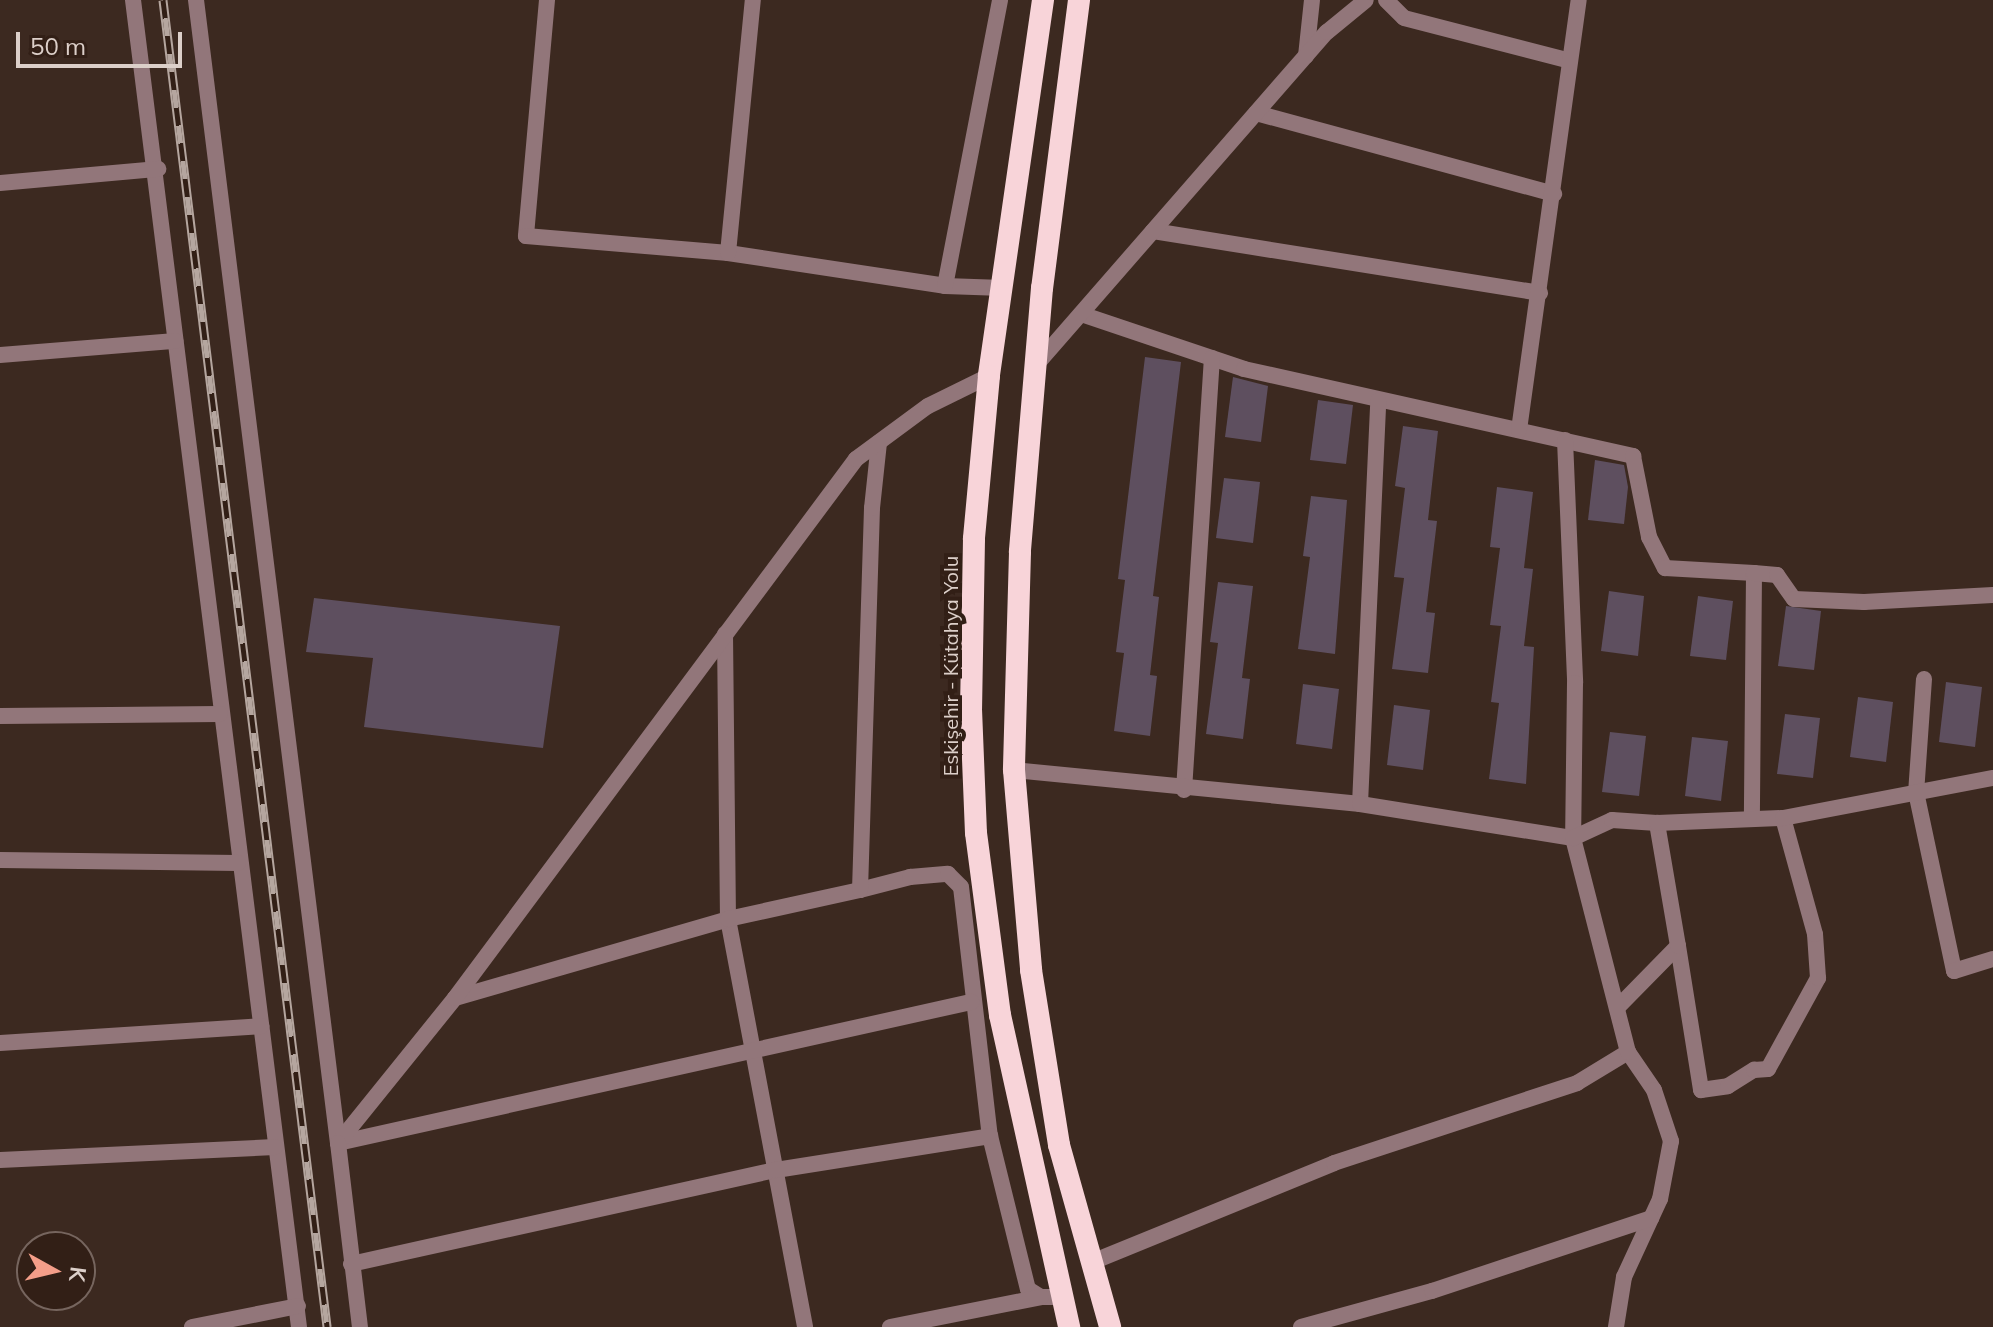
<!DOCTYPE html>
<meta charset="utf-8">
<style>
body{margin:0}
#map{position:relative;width:1993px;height:1327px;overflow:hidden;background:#3c2920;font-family:Mulish,sans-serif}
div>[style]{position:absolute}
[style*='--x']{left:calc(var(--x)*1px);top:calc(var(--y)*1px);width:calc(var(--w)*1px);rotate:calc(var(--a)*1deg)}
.building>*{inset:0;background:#5e4f5f}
.minor>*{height:16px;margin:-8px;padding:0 8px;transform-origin:8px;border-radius:8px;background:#92767a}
.tertiary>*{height:16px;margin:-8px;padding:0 8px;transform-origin:8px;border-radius:8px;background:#92767a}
.trunk>*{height:22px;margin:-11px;padding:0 11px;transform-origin:11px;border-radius:11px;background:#f8d4d9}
.rail>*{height:9px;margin-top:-4.5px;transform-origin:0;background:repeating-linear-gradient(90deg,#321f16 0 18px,#b5a69f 0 36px);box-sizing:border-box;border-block:2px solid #b5a69f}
span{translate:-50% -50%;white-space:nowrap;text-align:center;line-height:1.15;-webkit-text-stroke:8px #321f16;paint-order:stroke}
.street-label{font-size:20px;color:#dccfc9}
.north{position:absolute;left:16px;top:1231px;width:80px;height:80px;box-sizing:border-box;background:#321f16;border:2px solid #76655e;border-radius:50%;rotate:98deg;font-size:22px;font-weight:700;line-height:32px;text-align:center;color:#dccfc9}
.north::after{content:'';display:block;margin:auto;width:28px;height:36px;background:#f49e89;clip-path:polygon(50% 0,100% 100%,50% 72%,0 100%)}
.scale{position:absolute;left:16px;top:32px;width:166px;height:36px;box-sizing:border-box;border:4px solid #dccfc9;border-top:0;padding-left:10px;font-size:24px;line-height:28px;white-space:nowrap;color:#dccfc9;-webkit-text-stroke:6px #321f16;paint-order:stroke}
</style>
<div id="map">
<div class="building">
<div style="clip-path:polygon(1145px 357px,1181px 362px,1153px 596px,1159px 597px,1150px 675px,1157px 676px,1150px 736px,1114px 731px,1124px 653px,1116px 652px,1125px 580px,1118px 579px)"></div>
<div style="clip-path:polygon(1233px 377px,1268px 386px,1261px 442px,1225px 437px)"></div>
<div style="clip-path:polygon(1318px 400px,1353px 405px,1346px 464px,1310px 460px)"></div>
<div style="clip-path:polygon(1403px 426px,1438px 431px,1428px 520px,1437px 521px,1426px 612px,1435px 613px,1428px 673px,1392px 669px,1404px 578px,1394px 577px,1405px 488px,1395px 486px)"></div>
<div style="clip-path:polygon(1595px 460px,1624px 465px,1628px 487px,1624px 524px,1588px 520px)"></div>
<div style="clip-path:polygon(1224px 478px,1260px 482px,1253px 543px,1216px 538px)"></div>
<div style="clip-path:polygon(1497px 487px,1533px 492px,1524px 568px,1533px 569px,1524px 646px,1534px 647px,1526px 784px,1489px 779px,1499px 703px,1491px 702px,1501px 626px,1490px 625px,1500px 548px,1490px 547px)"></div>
<div style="clip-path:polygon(1311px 496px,1347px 500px,1335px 654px,1298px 649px,1310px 557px,1303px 556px)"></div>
<div style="clip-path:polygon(1218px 582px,1253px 586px,1242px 678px,1250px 679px,1243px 739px,1206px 734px,1218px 643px,1210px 642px)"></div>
<div style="clip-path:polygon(1609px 591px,1644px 596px,1638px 656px,1601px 651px)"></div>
<div style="clip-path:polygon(1698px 596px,1733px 601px,1726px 660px,1690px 656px)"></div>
<div style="clip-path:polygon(314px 598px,560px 626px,543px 748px,364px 727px,373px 658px,306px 652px)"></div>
<div style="clip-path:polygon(1786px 606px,1821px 611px,1814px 670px,1778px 666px)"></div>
<div style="clip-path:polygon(1946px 682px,1982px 687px,1975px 747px,1939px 742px)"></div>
<div style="clip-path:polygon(1303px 684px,1339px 689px,1332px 749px,1296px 744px)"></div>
<div style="clip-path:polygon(1858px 697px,1893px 702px,1886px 762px,1850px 757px)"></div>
<div style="clip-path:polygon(1394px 705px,1430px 710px,1423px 770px,1387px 765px)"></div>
<div style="clip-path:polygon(1785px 714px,1820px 718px,1813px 778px,1777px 774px)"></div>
<div style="clip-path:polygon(1610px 732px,1646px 736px,1639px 796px,1602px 792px)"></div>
<div style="clip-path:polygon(1692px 737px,1728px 741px,1721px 801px,1685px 796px)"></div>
</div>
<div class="minor">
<div style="--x:133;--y:0;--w:1337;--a:82.87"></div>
<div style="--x:547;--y:0;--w:237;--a:95.1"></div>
<div style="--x:526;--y:236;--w:203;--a:4.8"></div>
<div style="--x:728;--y:253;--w:219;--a:8.6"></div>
<div style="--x:945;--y:286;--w:58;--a:2"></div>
<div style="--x:1386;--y:0;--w:25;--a:45"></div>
<div style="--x:1404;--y:18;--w:171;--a:14.5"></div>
<div style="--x:1306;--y:56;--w:56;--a:-83.9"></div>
<div style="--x:1256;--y:113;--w:309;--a:15.2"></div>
<div style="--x:0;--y:183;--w:159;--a:-5.1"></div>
<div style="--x:1153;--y:231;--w:392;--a:9.1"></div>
<div style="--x:728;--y:253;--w:254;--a:-84.4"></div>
<div style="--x:945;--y:286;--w:291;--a:-79.1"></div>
<div style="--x:1081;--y:314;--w:172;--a:18.6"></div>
<div style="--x:1244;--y:369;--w:399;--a:12.6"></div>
<div style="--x:1633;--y:456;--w:83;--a:78.8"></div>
<div style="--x:1649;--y:537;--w:35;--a:63"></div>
<div style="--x:1665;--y:568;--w:89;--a:3.2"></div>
<div style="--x:1754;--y:573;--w:244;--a:90.5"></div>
<div style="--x:0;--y:355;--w:176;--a:-4.6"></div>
<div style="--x:1036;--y:365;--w:442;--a:-48.9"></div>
<div style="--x:1327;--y:32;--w:50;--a:-39.4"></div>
<div style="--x:1519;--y:430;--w:434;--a:-82.1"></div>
<div style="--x:725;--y:634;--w:285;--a:89.4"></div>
<div style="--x:728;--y:919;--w:415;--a:79.3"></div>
<div style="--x:1924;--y:679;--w:113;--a:94"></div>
<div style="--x:1916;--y:792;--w:183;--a:78"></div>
<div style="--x:1954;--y:971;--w:41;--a:-17.1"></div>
<div style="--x:0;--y:716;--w:220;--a:-0.5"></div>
<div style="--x:1184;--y:790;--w:433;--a:-86.3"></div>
<div style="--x:1360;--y:804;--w:404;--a:-87.4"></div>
<div style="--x:0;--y:860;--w:238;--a:0.7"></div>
<div style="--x:860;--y:890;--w:52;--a:-14.6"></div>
<div style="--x:910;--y:877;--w:38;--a:-5"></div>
<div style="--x:948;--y:874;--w:18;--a:45"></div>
<div style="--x:961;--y:887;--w:251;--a:83.4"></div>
<div style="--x:990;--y:1136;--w:158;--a:76.1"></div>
<div style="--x:1028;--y:1289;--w:15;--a:32"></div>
<div style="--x:1041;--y:1297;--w:19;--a:0"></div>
<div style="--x:1678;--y:946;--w:146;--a:80.9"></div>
<div style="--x:1701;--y:1090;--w:27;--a:-8"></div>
<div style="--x:1728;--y:1086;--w:31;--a:-32"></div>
<div style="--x:1754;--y:1070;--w:14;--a:-4"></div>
<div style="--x:1768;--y:1069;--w:104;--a:-61.2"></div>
<div style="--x:1818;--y:978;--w:44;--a:-93.9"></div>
<div style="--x:1815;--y:934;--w:120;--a:-105.4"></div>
<div style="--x:455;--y:998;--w:284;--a:-16.1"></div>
<div style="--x:728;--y:919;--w:135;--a:-12.4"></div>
<div style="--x:860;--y:890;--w:382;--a:-88.2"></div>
<div style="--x:872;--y:508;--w:66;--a:-83.9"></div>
<div style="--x:1617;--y:1008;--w:87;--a:-45.5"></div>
<div style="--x:1678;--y:946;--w:125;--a:-99.7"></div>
<div style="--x:0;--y:1043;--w:262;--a:-3.7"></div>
<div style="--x:338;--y:1143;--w:649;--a:-12.56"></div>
<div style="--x:0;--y:1160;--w:275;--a:-2.7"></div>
<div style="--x:1092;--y:1262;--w:261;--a:-22.2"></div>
<div style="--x:1334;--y:1163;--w:256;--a:-18.2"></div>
<div style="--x:1577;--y:1083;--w:60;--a:-31.3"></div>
<div style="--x:1628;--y:1052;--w:46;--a:55.6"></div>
<div style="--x:1654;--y:1090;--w:54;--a:71.6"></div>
<div style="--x:1671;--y:1141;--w:59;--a:100.7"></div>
<div style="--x:1660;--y:1199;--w:86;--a:114.8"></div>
<div style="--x:1624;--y:1277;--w:51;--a:99.1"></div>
<div style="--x:351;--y:1264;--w:435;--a:-12.5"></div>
<div style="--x:776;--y:1170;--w:217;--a:-9"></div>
<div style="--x:192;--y:1327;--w:108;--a:-11.2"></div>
<div style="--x:890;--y:1327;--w:154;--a:-11.2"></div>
<div style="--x:1301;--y:1327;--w:136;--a:-15.4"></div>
<div style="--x:1432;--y:1291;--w:231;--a:-18.4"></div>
</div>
<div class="tertiary">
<div style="--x:196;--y:0;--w:1152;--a:82.92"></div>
<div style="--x:338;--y:1143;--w:186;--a:-51.1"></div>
<div style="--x:455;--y:998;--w:672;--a:-53.35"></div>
<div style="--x:856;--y:459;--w:89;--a:-36.4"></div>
<div style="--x:928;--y:406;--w:68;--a:-26.2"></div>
<div style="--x:1565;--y:440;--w:243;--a:87.6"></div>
<div style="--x:1575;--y:683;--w:155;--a:90.7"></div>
<div style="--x:1573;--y:838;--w:221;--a:75.6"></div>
<div style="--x:1754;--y:573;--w:23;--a:5"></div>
<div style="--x:1777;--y:575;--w:29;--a:55"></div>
<div style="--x:1794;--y:599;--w:70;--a:2.5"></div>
<div style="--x:1864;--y:602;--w:129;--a:-3.1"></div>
<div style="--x:1014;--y:770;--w:348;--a:5.6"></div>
<div style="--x:1360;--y:804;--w:216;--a:9.1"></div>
<div style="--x:1573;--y:838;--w:43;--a:-24.8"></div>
<div style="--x:1612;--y:820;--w:45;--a:3.8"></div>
<div style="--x:1657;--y:823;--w:126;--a:-2.3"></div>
<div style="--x:1783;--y:818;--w:214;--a:-10.8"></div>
<div style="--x:338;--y:1143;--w:185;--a:83.2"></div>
</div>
<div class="trunk">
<div style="--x:1043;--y:0;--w:380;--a:98.2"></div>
<div style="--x:989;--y:376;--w:164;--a:95.3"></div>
<div style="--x:974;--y:539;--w:170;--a:91"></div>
<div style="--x:971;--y:709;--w:124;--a:87.7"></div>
<div style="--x:976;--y:833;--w:184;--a:82.5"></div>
<div style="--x:1000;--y:1015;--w:320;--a:77.5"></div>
<div style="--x:1079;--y:0;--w:290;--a:97.3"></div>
<div style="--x:1042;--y:288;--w:265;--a:94.8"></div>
<div style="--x:1020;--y:552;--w:218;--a:91.6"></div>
<div style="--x:1014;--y:770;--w:201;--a:85.1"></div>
<div style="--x:1031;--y:970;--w:177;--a:80.9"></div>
<div style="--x:1059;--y:1145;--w:189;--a:74.3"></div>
</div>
<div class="rail">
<div style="--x:163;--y:0;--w:1337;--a:82.95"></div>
</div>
<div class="street-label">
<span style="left:950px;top:666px;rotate:-90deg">Eskişehir - Kütahya Yolu</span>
</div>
<div class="north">K</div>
<div class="scale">50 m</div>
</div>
